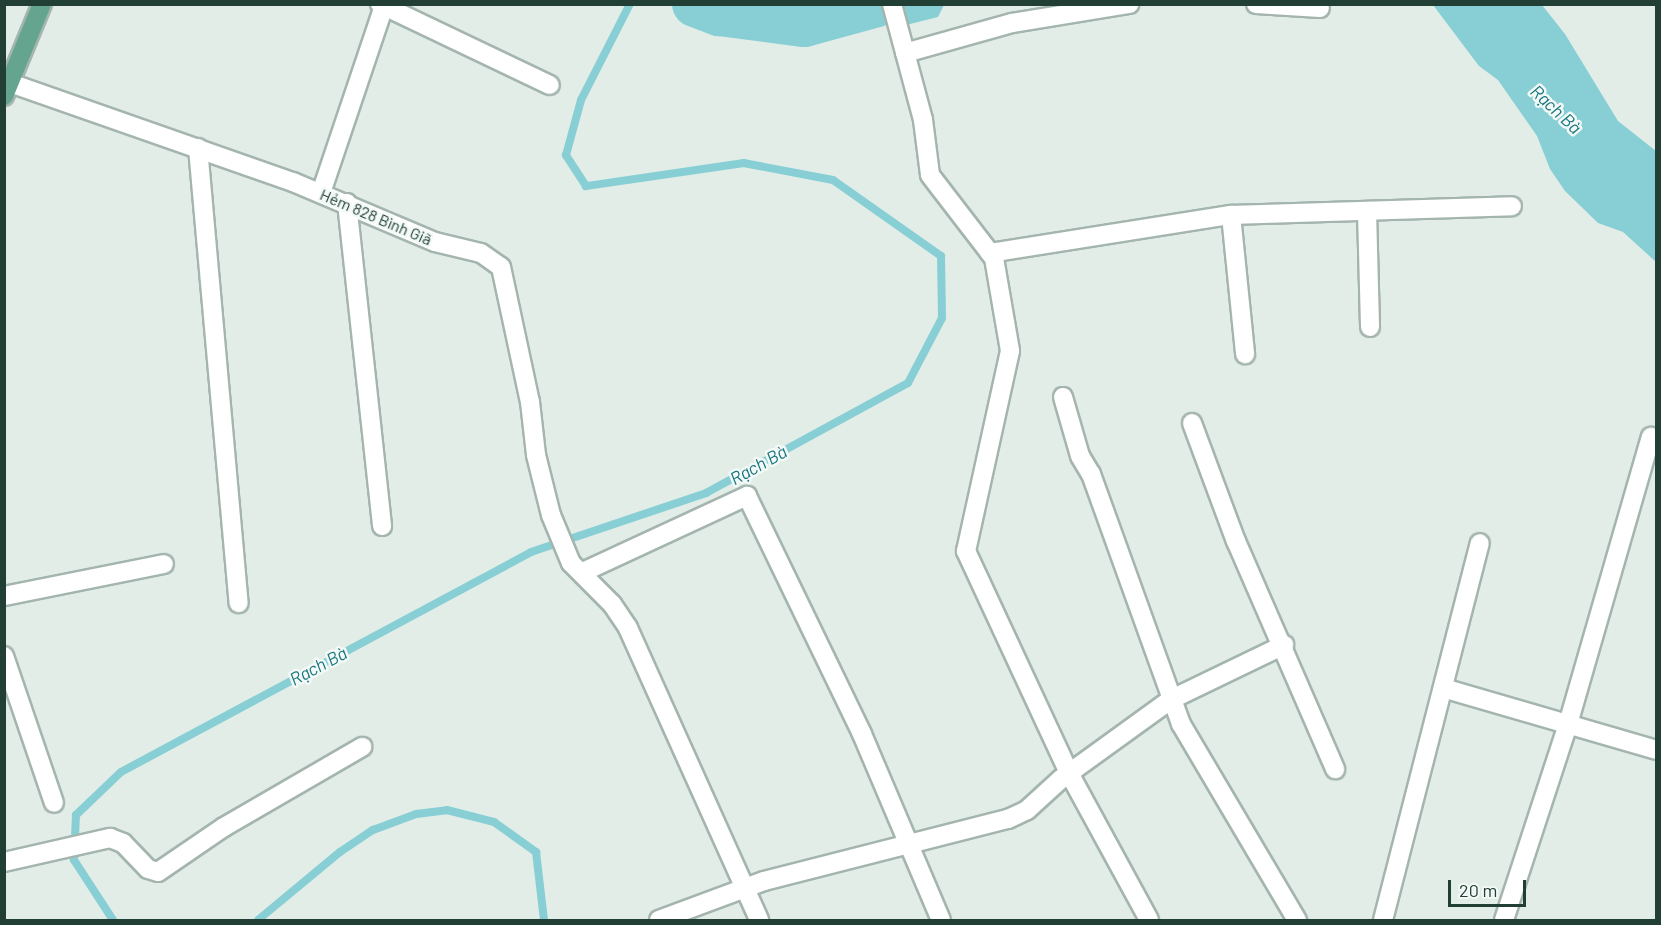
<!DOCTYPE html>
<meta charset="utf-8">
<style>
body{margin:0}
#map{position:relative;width:1661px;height:925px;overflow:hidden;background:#e2ede8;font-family:Barlow,sans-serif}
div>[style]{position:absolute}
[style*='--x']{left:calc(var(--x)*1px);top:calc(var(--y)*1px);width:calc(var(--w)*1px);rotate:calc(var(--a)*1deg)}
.water>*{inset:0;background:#88cfd5}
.stream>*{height:8px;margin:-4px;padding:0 4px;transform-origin:4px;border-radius:4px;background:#88cfd5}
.river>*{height:46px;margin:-23px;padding:0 23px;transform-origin:23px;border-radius:23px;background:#88cfd5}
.roads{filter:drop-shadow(2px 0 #a4b5af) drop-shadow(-2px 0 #a4b5af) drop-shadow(0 2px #a4b5af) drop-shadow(0 -2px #a4b5af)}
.minor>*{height:18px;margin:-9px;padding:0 9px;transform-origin:9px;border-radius:9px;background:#fff}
.major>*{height:18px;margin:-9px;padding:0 9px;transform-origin:9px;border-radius:9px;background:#65a58f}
span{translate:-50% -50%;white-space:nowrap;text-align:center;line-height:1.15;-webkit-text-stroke:5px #f3f9f6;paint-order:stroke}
.street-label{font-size:16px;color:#213f35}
.water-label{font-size:18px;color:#18767f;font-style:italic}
.frame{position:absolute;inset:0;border:6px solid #213f35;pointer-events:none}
.scale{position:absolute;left:1448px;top:880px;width:78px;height:27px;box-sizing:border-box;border:3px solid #213f35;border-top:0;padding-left:8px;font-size:18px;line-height:21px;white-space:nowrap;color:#213f35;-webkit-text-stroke:4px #f3f9f6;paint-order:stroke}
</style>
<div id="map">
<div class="water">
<div style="clip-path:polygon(900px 5px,944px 5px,938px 17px,906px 25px)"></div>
<div style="clip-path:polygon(1433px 5px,1542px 5px,1565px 34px,1618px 121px,1656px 151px,1656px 262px,1623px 232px,1598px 223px,1565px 191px,1550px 169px,1537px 136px,1498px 80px,1479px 66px)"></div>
</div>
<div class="stream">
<div style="--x:113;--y:920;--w:72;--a:-123"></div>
<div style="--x:74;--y:860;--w:45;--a:-87.5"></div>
<div style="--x:76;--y:815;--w:62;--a:-43.7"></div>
<div style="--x:121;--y:772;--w:465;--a:-28.2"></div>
<div style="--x:531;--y:552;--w:185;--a:-18.6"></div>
<div style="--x:706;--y:493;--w:230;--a:-28.6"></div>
<div style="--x:908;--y:383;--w:73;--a:-62.4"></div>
<div style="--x:942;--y:318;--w:62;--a:-90.9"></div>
<div style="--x:941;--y:256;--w:132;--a:-144.9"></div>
<div style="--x:833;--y:180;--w:91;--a:-169.2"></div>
<div style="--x:744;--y:163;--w:160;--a:171.7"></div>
<div style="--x:586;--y:186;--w:37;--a:-123"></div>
<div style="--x:566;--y:155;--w:57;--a:-74.7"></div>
<div style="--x:581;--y:100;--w:108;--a:-63"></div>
<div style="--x:258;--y:920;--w:107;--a:-39.7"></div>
<div style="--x:340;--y:852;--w:40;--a:-34"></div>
<div style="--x:373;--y:830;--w:46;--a:-20.4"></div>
<div style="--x:416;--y:814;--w:31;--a:-7"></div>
<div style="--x:447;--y:810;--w:49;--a:14.3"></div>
<div style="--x:494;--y:822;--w:52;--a:35.5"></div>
<div style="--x:536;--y:852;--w:68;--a:83.3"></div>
</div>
<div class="river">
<div style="--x:695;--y:4;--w:26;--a:21"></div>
<div style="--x:719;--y:13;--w:86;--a:7.4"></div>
<div style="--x:804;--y:24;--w:76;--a:-15.3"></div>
</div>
<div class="roads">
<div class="minor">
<div style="--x:380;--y:4;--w:188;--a:25.5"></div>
<div style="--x:892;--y:4;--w:120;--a:75"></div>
<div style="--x:923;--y:120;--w:55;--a:82.7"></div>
<div style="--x:930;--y:175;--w:105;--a:52.4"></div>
<div style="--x:994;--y:258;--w:94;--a:80.2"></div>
<div style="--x:1010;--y:351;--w:205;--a:102.4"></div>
<div style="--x:966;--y:551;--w:245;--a:65.1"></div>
<div style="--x:1069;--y:773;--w:167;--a:61.4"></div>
<div style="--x:1256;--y:4;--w:64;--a:3.6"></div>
<div style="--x:905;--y:53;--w:111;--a:-15.7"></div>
<div style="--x:1012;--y:23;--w:119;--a:-9.2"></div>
<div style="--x:10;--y:83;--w:300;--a:19.3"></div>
<div style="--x:293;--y:182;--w:154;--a:22.9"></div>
<div style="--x:435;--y:242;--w:47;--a:13.4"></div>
<div style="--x:481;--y:253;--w:24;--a:35"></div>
<div style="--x:501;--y:267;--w:138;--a:77.9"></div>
<div style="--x:530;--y:402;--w:53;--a:83.5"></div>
<div style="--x:536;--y:455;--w:62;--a:76"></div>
<div style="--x:551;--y:515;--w:52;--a:67.4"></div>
<div style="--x:571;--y:563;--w:58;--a:45"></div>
<div style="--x:612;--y:604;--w:29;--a:56"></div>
<div style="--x:628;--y:628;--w:320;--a:65.8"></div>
<div style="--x:198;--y:148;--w:457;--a:84.9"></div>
<div style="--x:321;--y:193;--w:197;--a:-71.4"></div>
<div style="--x:347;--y:203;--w:325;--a:83.8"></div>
<div style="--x:1367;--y:211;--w:116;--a:88.5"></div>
<div style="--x:1231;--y:215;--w:281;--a:-1.8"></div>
<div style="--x:990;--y:253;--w:244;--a:-9"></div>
<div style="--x:1231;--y:215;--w:140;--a:84.2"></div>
<div style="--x:1063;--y:397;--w:61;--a:73.9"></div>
<div style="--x:1080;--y:456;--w:21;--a:59"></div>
<div style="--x:1091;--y:474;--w:266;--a:70.2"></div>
<div style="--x:1181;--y:724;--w:228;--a:59.4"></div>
<div style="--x:1192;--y:423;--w:126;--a:69.6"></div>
<div style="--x:1236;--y:541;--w:249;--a:66.5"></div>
<div style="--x:583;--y:572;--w:181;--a:-24.9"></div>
<div style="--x:747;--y:496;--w:264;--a:64.2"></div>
<div style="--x:862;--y:734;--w:202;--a:67"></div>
<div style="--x:4;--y:596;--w:163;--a:-11.3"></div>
<div style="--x:4;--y:656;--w:155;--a:71.2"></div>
<div style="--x:1443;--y:688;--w:222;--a:16.2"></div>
<div style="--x:4;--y:862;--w:109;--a:-12.8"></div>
<div style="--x:110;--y:838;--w:14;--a:21"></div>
<div style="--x:123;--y:843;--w:36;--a:46"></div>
<div style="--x:148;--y:869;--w:10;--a:17"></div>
<div style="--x:158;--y:872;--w:80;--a:-34.3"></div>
<div style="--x:224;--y:827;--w:160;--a:-30.1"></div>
<div style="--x:659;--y:920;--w:112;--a:-20.4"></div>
<div style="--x:764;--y:881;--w:252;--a:-14.3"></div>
<div style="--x:1008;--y:819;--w:21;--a:-25"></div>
<div style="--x:1027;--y:810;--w:46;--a:-42.4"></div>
<div style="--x:1061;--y:779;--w:135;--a:-35.9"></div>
<div style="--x:1170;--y:700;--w:127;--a:-25.8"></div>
<div style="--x:1383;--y:920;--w:389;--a:-75.6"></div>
<div style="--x:1504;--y:920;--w:206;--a:-71.9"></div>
<div style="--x:1568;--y:724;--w:299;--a:-73.9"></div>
</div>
<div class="major">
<div style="--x:4;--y:96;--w:100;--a:-67.6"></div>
</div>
</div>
<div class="street-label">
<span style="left:376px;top:217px;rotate:23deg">Hẻm 828 Bình Giã</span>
</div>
<div class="water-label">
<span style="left:1556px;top:109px;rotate:43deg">Rạch Bà</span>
<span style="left:758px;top:465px;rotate:-29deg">Rạch Bà</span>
<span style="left:318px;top:666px;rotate:-28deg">Rạch Bà</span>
</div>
<div class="frame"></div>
<div class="scale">20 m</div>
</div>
